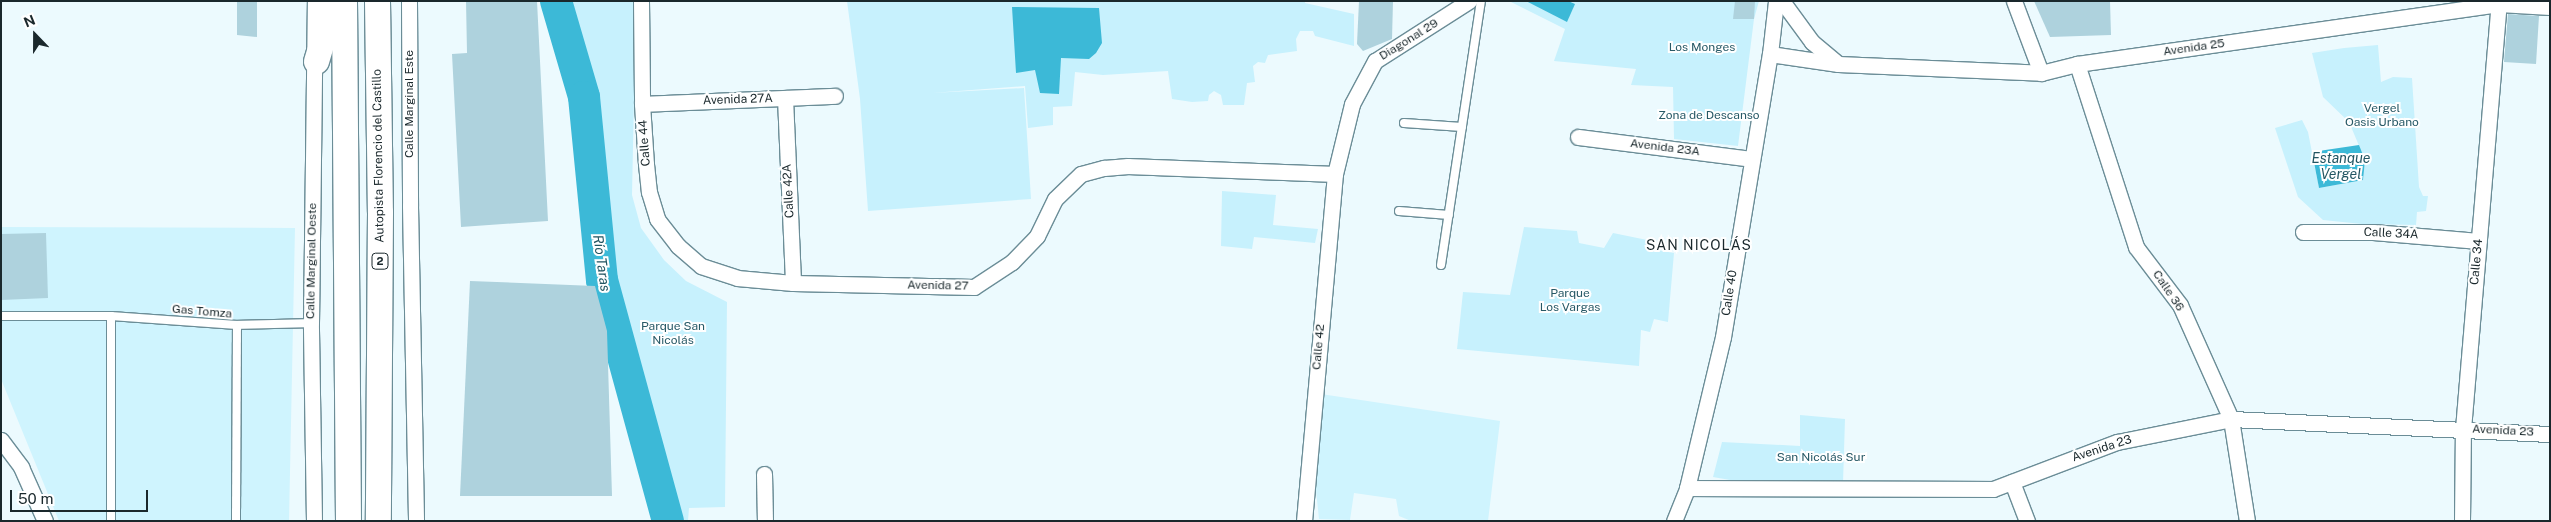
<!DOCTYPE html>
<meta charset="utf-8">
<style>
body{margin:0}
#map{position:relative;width:2551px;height:522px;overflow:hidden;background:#ecfafe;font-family:"Public Sans",sans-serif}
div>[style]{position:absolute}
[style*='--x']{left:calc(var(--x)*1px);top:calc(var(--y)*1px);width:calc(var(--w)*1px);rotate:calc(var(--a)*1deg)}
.built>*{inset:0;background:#cff4fe}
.green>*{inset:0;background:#c7f1fd}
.water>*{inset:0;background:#3cb9d7}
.river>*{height:32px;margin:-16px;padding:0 16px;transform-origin:16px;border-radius:16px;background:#3cb9d7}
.building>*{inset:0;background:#aed2dd}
.roads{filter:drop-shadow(1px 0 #6b8d97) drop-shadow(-1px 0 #6b8d97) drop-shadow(0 1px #6b8d97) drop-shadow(0 -1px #6b8d97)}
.service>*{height:8px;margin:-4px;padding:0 4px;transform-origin:4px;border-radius:4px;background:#fff}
.minor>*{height:15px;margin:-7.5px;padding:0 7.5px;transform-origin:7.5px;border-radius:7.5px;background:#fff}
.trunk>*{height:25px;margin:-12.5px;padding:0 12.5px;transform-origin:12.5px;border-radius:12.5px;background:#fff}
span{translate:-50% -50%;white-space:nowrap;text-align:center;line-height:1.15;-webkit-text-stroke:4px #fff;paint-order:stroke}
.shield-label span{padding:1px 4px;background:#fff;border:1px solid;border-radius:4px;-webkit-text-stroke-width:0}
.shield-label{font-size:11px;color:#1a282c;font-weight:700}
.street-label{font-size:12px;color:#1a282c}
.park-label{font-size:12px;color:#275966}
.water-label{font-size:14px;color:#225562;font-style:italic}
.neighbourhood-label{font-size:14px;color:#1a282c;letter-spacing:1px}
.frame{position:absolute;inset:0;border:2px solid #1a282c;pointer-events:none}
.north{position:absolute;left:10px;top:10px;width:50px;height:50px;-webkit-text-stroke:4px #fff;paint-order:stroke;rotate:338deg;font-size:14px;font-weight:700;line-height:20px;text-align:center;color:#1a282c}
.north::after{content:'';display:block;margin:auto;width:18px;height:22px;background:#1a282c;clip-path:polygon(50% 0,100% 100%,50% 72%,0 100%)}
.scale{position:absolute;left:10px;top:490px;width:138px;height:22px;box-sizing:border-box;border:2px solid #1a282c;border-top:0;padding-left:6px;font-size:15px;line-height:18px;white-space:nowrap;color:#1a282c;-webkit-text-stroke:4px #fff;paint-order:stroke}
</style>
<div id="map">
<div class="built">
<div style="clip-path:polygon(1px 227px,295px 228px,289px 521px,59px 521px,1px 379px)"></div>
<div style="clip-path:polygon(1321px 394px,1500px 421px,1488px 521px,1411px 521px,1399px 516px,1396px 499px,1354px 493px,1350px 520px,1319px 519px,1315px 481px)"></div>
</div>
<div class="green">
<div style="clip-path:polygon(560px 1px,636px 1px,632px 195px,641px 228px,664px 260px,686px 281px,727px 302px,725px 507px,689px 508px,688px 521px,670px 521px,604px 281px,587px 96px)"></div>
<div style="clip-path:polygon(847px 1px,1305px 1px,1305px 3px,1354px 14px,1354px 46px,1315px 36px,1313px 31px,1300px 31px,1296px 39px,1297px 51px,1268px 55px,1265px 63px,1258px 62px,1253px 66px,1255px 82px,1247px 83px,1244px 105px,1223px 105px,1221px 95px,1214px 91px,1209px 95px,1208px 101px,1192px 102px,1172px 99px,1168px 71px,1103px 75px,1075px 72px,1072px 106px,1053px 107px,1053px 125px,1028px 128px,1025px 86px,932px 93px,1024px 88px,1031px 199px,868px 211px,860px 99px)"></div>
<div style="clip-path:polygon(1509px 1px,1759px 1px,1754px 19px,1738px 146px,1674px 139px,1673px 87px,1631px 85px,1636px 69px,1554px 61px,1565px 29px)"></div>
<div style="clip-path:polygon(2378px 45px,2381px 82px,2393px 77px,2412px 78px,2419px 187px,2423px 196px,2428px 196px,2426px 211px,2417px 212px,2416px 225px,2362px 224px,2323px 220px,2298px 197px,2275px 128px,2302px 120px,2308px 132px,2319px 188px,2363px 180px,2365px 160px,2349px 122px,2323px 97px,2312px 53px,2344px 48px)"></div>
<div style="clip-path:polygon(1222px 191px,1276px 195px,1273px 225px,1318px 229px,1315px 243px,1254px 237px,1252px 249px,1221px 246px)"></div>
<div style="clip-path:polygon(1524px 227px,1577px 231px,1579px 243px,1604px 248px,1613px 233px,1652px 241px,1651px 249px,1674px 253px,1668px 322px,1654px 319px,1650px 332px,1641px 330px,1639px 366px,1457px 349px,1463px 292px,1510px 295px)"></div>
<div style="clip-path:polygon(1800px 415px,1845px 419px,1843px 483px,1747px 483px,1713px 477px,1722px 442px,1800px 446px)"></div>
</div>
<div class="water">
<div style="clip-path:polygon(1526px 1px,1568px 1px,1575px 4px,1567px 22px)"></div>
<div style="clip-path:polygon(1012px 7px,1099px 8px,1102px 43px,1096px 53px,1089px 59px,1061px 58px,1059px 94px,1040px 93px,1035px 70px,1016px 73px)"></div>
<div style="clip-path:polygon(2359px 145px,2365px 160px,2363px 180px,2319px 188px,2312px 152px)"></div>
</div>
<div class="river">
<div style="--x:556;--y:1;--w:100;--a:73.7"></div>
<div style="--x:584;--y:97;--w:184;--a:84.4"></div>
<div style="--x:602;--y:280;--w:250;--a:74.7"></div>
</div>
<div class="building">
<div style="clip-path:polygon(237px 1px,257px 1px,257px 37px,237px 35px)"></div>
<div style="clip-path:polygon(466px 1px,537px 1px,548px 221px,461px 227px,452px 54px,467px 53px)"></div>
<div style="clip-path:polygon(1359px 1px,1393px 1px,1392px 39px,1363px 51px,1357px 44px)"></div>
<div style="clip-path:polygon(1735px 1px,1755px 1px,1754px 19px,1733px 19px)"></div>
<div style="clip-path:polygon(2034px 1px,2110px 1px,2111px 35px,2050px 37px)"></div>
<div style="clip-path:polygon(2508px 14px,2539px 16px,2536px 64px,2504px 62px)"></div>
<div style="clip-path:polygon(46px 233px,48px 298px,1px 300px,1px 234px)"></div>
<div style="clip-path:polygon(470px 281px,595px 286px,607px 331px,612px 496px,460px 496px)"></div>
</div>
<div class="roads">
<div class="service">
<div style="--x:1404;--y:123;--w:58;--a:3.9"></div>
<div style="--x:1399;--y:211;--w:50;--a:4.6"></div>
<div style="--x:1441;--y:265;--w:267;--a:-81.4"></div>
<div style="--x:1;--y:316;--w:110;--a:0"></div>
<div style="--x:111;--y:316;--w:126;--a:4.1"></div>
<div style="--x:237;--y:325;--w:196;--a:90.3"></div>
<div style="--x:237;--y:325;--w:74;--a:-1.5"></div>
<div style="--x:111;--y:521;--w:205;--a:-90"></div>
</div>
<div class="minor">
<div style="--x:409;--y:1;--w:205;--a:89.7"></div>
<div style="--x:410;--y:206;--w:315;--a:88.9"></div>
<div style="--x:641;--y:1;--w:103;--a:89.4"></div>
<div style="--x:642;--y:104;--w:60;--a:86.2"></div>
<div style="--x:646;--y:164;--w:28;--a:84"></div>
<div style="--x:649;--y:192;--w:28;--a:73"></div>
<div style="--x:657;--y:219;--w:34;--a:52"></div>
<div style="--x:678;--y:246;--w:30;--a:41"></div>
<div style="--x:701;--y:266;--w:38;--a:18"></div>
<div style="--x:737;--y:278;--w:56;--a:5.1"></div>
<div style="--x:793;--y:283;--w:181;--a:1.3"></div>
<div style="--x:974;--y:287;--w:45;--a:-33.3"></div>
<div style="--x:1012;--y:262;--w:36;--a:-46"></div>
<div style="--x:1037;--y:236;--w:41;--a:-64.1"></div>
<div style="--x:1055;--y:199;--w:36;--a:-44"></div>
<div style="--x:1081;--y:174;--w:24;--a:-15"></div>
<div style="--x:1104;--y:168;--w:24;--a:-5"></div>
<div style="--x:1128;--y:166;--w:207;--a:2.2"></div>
<div style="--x:1782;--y:1;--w:51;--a:53.8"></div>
<div style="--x:1812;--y:42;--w:34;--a:40"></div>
<div style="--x:2014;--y:1;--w:77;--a:69.4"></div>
<div style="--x:1770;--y:54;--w:69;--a:8.4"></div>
<div style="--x:1838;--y:64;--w:203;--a:2.5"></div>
<div style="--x:2041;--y:73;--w:37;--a:-14"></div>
<div style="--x:2077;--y:64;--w:426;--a:-8.1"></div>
<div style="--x:2499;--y:4;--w:51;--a:3.4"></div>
<div style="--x:2077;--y:64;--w:192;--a:72.1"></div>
<div style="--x:2136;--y:247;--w:73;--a:52.8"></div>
<div style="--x:2180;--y:305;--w:125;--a:65.9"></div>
<div style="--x:2231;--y:419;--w:103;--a:81.1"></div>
<div style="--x:785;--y:98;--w:185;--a:87.5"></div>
<div style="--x:642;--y:104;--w:193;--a:-2.4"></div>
<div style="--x:1578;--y:137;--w:175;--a:7.2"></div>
<div style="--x:2303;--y:232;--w:70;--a:0"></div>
<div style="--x:2373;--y:232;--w:106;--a:4.9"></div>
<div style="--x:1;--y:440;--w:34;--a:53"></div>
<div style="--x:21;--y:467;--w:59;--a:66"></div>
<div style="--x:764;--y:474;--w:47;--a:88.8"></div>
<div style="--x:2012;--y:482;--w:42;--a:69"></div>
<div style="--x:1687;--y:488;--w:306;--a:0.2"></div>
<div style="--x:1993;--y:489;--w:133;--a:-20.8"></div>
<div style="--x:2117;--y:442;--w:116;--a:-11.4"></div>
<div style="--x:2231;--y:419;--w:319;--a:2.7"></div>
<div style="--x:314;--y:521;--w:198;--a:-90.9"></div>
<div style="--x:311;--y:323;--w:322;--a:-89.3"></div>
<div style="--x:1304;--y:521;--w:348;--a:-84.9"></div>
<div style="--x:1335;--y:174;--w:72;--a:-76.3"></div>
<div style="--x:1352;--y:104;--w:49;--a:-61.9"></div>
<div style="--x:1375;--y:61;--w:112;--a:-32.6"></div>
<div style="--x:1674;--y:521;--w:35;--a:-68"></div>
<div style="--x:1687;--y:488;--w:155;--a:-76.6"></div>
<div style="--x:1723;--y:337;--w:287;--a:-80.6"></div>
<div style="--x:1770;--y:54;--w:53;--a:-83.5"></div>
<div style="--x:2462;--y:521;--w:92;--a:-89.4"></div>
<div style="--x:2463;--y:429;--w:427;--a:-85.2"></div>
</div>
<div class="trunk">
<div style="--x:344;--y:1;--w:520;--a:89.56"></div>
<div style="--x:377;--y:1;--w:211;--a:89.2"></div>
<div style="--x:380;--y:212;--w:309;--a:90.4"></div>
<div style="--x:316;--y:61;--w:63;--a:-73.3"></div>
</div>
</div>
<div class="shield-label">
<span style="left:380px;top:261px">2</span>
</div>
<div class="street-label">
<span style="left:1409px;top:40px;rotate:-32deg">Diagonal 29</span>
<span style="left:2194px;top:48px;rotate:-8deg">Avenida 25</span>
<span style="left:738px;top:100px;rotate:-2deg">Avenida 27A</span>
<span style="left:410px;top:104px;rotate:-90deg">Calle Marginal Este</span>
<span style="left:645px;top:143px;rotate:-94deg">Calle 44</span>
<span style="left:1665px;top:148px;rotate:7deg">Avenida 23A</span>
<span style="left:379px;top:156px;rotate:-91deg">Autopista Florencio del Castillo</span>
<span style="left:789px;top:191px;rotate:-93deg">Calle 42A</span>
<span style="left:2391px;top:234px;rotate:3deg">Calle 34A</span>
<span style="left:312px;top:261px;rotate:-89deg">Calle Marginal Oeste</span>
<span style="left:2477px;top:262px;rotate:-85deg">Calle 34</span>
<span style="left:938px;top:286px;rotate:1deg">Avenida 27</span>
<span style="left:2168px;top:291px;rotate:56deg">Calle 36</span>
<span style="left:1730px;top:293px;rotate:-81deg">Calle 40</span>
<span style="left:202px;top:312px;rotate:5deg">Gas Tomza</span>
<span style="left:1319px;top:347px;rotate:-85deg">Calle 42</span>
<span style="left:2503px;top:431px;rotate:3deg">Avenida 23</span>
<span style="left:2102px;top:449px;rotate:-18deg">Avenida 23</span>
</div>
<div class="park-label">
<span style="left:1702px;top:48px">Los Monges</span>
<span style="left:2382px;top:116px">Vergel<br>Oasis Urbano</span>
<span style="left:1709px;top:116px">Zona de Descanso</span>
<span style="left:1570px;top:301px">Parque<br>Los Vargas</span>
<span style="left:673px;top:334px">Parque San<br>Nicolás</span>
<span style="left:1821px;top:458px">San Nicolás Sur</span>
</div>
<div class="water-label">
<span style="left:2341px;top:166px">Estanque<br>Vergel</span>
<span style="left:602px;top:263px;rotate:82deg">Río Taras</span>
</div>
<div class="neighbourhood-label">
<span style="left:1699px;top:245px">SAN NICOLÁS</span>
</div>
<div class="frame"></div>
<div class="north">N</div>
<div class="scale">50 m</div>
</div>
